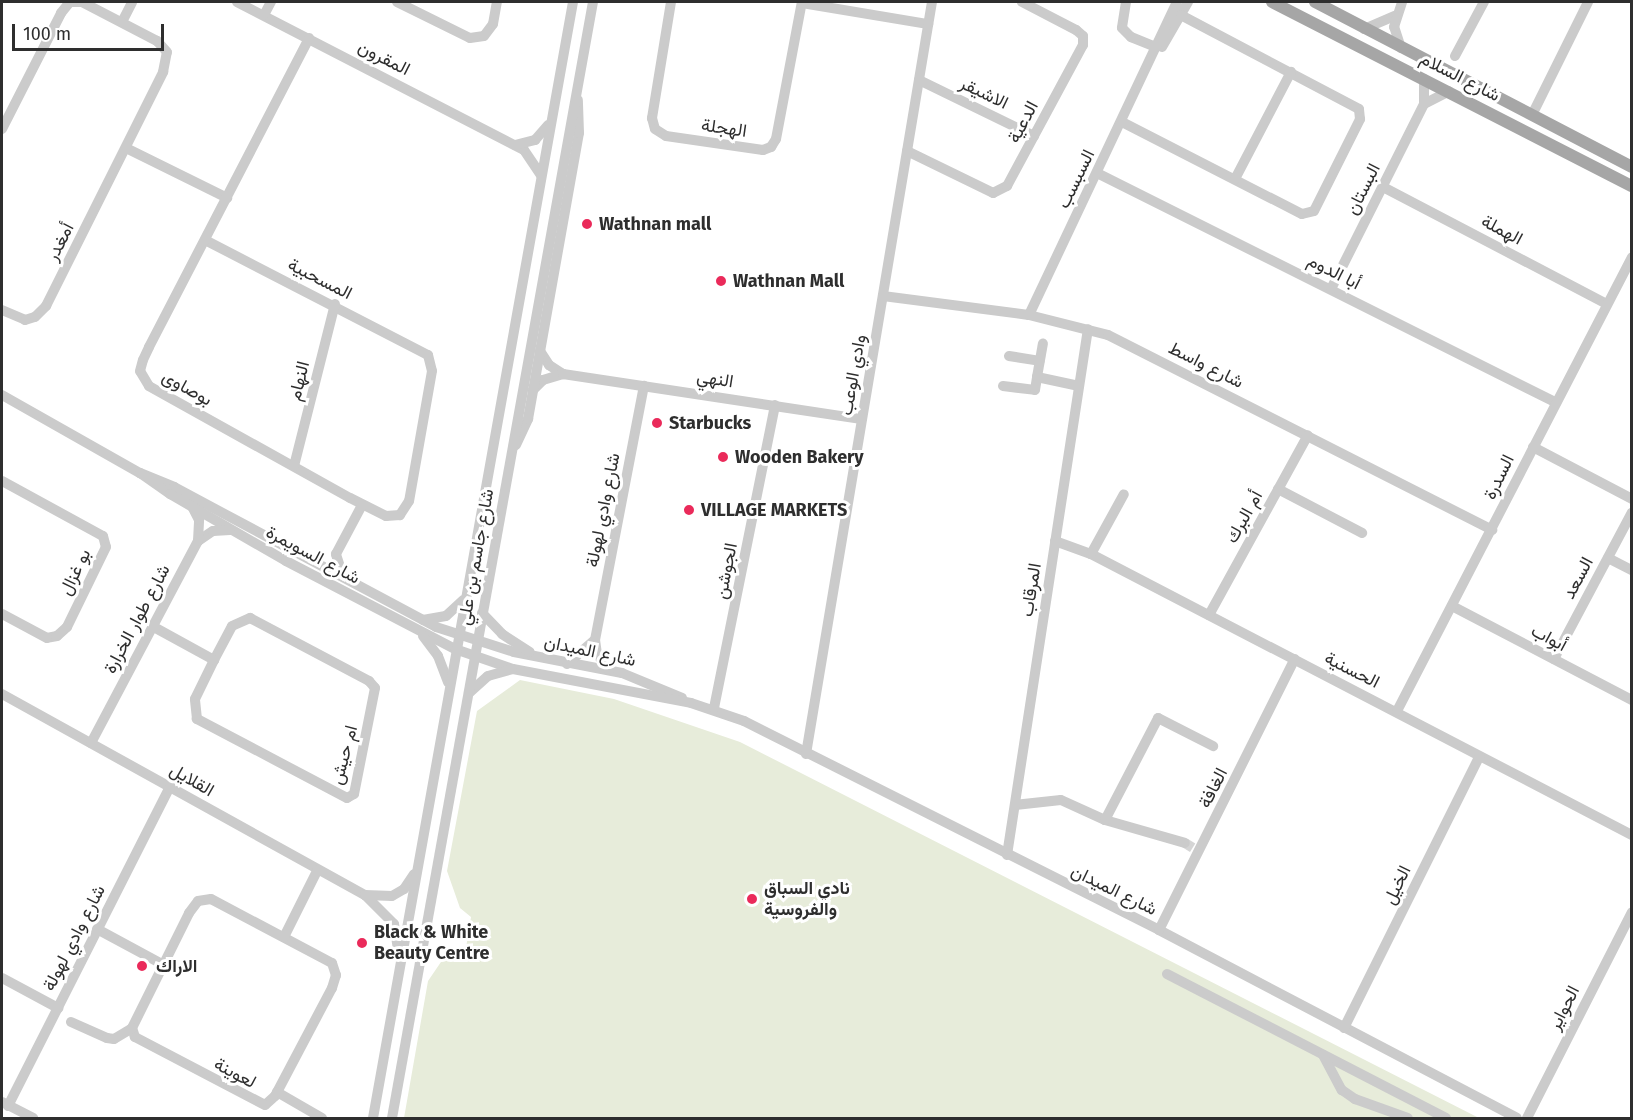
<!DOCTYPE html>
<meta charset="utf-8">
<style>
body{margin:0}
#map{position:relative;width:1633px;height:1120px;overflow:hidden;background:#fff;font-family:"Fira Sans",Vazirmatn,sans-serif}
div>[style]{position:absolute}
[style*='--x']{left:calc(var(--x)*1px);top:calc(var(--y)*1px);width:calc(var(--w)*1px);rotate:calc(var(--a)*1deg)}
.green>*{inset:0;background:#e7ecda}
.minor-tunnel>*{height:10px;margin-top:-5px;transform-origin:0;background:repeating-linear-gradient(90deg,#d5d5d5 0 10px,transparent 0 15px)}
.minor>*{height:10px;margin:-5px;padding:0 5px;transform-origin:5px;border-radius:5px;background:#cbcbcb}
.major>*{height:12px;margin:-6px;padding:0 6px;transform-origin:6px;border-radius:6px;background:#a6a6a6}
.dots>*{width:16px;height:16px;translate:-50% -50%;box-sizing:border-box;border:3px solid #fff;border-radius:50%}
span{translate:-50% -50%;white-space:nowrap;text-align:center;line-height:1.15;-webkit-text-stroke:6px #fff;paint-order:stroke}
.street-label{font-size:18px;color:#2e2e2e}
.poi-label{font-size:18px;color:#2e2e2e;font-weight:700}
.left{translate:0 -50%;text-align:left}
.frame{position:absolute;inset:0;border:3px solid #2e2e2e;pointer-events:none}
.scale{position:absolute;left:12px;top:24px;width:152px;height:27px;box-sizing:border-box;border:3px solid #2e2e2e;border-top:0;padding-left:8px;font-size:18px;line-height:21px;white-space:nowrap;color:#2e2e2e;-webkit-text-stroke:4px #fff;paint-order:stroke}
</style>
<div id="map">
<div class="green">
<div style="clip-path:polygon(520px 680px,614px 699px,740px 742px,1479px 1118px,404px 1118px,428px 981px,443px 959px,466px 948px,471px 917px,460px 908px,447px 871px,477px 711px)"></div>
</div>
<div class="minor-tunnel">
<div style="--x:1185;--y:843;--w:9;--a:32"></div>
</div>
<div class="minor">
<div style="--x:237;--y:2;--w:323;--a:27.3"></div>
<div style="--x:524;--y:150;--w:30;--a:56"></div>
<div style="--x:397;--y:2;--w:81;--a:26.3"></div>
<div style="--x:470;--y:38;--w:14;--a:-8"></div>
<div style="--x:484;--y:36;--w:15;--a:-53"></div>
<div style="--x:493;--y:24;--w:22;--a:-80"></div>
<div style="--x:671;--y:2;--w:118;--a:99.3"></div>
<div style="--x:652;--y:118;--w:11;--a:75"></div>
<div style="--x:655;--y:129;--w:13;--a:32"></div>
<div style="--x:666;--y:136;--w:98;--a:8.2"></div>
<div style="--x:763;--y:150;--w:9;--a:-21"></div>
<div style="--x:771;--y:147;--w:9;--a:-58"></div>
<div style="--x:776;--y:139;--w:139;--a:-79.3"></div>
<div style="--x:1126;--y:2;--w:26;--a:99"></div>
<div style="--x:1122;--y:28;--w:13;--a:45"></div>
<div style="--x:1131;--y:37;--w:27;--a:22"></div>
<div style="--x:802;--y:3;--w:128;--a:9.5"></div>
<div style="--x:264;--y:15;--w:15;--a:-62"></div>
<div style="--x:122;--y:22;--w:22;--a:-63"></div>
<div style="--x:1364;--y:29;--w:34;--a:-23"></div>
<div style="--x:1162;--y:47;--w:52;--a:-60"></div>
<div style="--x:1401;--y:48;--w:22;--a:-108"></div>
<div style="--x:1394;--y:27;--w:26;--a:-72"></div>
<div style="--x:1455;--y:56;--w:61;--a:-61.8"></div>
<div style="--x:919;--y:80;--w:128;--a:26"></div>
<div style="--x:1424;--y:104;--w:28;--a:-27"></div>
<div style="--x:1532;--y:115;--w:126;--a:-63.6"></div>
<div style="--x:1122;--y:122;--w:202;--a:27.1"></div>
<div style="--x:1302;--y:214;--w:12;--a:-14"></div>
<div style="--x:1314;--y:211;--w:103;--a:-63.4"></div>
<div style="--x:1360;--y:119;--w:10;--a:-96"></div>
<div style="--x:1359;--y:109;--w:201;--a:-152.2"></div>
<div style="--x:2;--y:129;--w:130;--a:-63"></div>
<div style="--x:61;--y:13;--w:14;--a:-51"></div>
<div style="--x:70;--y:2;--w:10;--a:0"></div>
<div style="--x:515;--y:145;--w:21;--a:-14"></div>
<div style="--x:535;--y:140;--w:20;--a:-49"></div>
<div style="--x:126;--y:148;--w:113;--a:26.3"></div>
<div style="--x:907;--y:151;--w:96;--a:26"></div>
<div style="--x:993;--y:193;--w:16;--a:-27"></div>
<div style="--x:1007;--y:186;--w:160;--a:-61.7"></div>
<div style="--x:1083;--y:45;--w:9;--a:-90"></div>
<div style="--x:1083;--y:36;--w:9;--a:-139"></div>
<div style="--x:1076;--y:30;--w:61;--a:-152.6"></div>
<div style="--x:1097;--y:173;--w:512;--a:26.57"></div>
<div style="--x:1235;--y:179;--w:121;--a:-62.4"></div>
<div style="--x:1383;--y:187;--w:250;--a:27.6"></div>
<div style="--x:205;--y:240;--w:251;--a:27.3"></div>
<div style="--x:428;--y:355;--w:16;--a:76"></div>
<div style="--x:432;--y:371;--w:132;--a:100"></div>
<div style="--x:409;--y:501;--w:17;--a:123"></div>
<div style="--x:400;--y:515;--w:14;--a:176"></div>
<div style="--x:386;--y:516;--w:40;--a:-153.4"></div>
<div style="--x:350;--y:498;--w:230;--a:-150.9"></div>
<div style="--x:149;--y:386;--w:17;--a:-121"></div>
<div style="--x:140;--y:371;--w:11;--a:-75"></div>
<div style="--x:143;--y:360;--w:14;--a:-65"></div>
<div style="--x:149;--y:347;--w:348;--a:-62.6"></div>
<div style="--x:1331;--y:289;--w:207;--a:-63.3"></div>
<div style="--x:1424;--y:104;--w:25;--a:-90"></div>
<div style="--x:883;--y:296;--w:147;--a:7.4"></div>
<div style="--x:1029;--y:315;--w:81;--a:14.2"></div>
<div style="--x:1108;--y:335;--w:431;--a:26.9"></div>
<div style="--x:2;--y:310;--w:25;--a:23"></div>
<div style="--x:25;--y:320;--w:10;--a:-17"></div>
<div style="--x:35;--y:317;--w:16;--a:-45"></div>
<div style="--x:46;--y:306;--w:262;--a:-63.4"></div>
<div style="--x:163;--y:72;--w:20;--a:-79"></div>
<div style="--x:167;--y:52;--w:15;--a:-132"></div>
<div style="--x:157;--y:41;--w:85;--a:-152.5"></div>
<div style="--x:1029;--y:315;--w:346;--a:-64.7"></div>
<div style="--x:540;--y:351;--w:17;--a:57"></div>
<div style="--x:549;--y:365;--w:17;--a:33"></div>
<div style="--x:1009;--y:356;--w:31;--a:9"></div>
<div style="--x:1037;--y:377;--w:34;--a:-80"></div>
<div style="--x:1003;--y:386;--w:32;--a:7"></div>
<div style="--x:1035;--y:390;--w:13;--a:-81"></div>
<div style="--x:1037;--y:377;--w:43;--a:12.1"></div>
<div style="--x:533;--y:390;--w:14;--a:-45"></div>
<div style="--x:543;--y:380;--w:21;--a:-17"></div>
<div style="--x:563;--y:374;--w:302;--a:8.6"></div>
<div style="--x:2;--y:395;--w:159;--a:29.5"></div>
<div style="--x:140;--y:473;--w:37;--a:22"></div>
<div style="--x:174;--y:487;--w:297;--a:28.1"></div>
<div style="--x:436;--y:627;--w:82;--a:17.8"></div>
<div style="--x:514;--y:652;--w:110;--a:11"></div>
<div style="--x:622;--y:673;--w:65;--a:22.6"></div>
<div style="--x:516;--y:445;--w:29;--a:-65"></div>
<div style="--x:528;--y:419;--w:291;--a:-79.9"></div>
<div style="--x:579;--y:133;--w:33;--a:-92"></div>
<div style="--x:1533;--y:447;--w:112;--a:27.7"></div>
<div style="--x:294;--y:466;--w:167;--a:-75.8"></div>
<div style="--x:140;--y:473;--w:37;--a:35"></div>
<div style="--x:170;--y:494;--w:134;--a:30"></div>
<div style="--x:286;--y:561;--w:191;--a:27.5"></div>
<div style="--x:455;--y:649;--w:61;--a:19"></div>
<div style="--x:513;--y:669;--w:181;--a:10.8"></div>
<div style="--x:691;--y:703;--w:56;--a:18.8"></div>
<div style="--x:744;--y:721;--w:465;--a:26.7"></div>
<div style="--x:1159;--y:930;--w:404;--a:27.7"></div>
<div style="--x:2;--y:481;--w:115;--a:28.6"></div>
<div style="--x:103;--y:536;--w:11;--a:75"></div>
<div style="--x:106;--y:547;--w:89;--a:116"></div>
<div style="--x:67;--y:627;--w:13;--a:138"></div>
<div style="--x:57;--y:636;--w:10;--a:169"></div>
<div style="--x:47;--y:638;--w:51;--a:-151.9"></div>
<div style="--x:1278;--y:489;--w:95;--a:27.6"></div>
<div style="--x:198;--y:541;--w:18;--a:-34"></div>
<div style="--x:213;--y:531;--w:17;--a:-3"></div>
<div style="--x:1055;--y:541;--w:38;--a:20"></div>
<div style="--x:1091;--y:554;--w:610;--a:27.45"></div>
<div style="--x:1091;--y:554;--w:68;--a:-61.2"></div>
<div style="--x:1608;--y:558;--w:27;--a:27"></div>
<div style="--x:343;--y:576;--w:23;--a:-108"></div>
<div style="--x:336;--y:554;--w:55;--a:-62"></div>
<div style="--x:1452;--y:606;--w:203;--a:27.6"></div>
<div style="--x:482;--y:613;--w:29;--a:46"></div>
<div style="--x:502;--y:634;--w:33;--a:33"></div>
<div style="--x:1209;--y:615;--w:205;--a:-61.2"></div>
<div style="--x:250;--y:618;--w:135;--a:27.9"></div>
<div style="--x:369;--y:681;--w:9;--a:49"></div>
<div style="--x:375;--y:688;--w:108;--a:101.2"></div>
<div style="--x:354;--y:794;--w:8;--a:150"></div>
<div style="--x:347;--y:798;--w:170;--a:-152.2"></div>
<div style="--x:197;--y:719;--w:20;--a:-96"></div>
<div style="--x:195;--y:699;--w:43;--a:-64"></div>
<div style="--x:214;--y:660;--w:38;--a:-62"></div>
<div style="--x:232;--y:626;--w:20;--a:-24"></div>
<div style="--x:423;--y:620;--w:23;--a:-10"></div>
<div style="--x:446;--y:616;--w:23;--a:-43"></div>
<div style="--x:152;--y:626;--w:71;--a:28.7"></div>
<div style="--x:423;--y:636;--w:25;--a:53"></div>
<div style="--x:438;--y:656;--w:28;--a:69"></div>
<div style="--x:1554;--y:659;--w:166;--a:-62"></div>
<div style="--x:567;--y:664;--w:37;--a:-41"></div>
<div style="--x:609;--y:670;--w:20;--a:-127"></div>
<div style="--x:597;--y:654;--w:14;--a:-98"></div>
<div style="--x:595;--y:640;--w:259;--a:-79.1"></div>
<div style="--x:469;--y:693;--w:25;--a:-42"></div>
<div style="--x:488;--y:676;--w:25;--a:-16"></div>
<div style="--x:2;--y:694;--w:415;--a:29"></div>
<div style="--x:365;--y:895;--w:41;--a:45"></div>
<div style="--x:394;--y:924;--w:26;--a:81"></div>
<div style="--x:714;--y:708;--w:309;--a:-78.6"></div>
<div style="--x:1397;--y:711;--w:511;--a:-62.63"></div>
<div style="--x:91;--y:743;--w:229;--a:-62.1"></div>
<div style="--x:198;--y:541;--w:21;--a:-87"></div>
<div style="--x:199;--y:520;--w:13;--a:-117"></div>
<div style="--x:806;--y:754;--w:762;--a:-80.49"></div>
<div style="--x:1015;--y:805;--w:46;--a:-6.2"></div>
<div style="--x:1061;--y:800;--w:48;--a:24.4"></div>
<div style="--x:1105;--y:820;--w:83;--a:16"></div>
<div style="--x:1105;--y:820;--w:115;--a:-62.5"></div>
<div style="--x:1158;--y:718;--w:62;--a:27"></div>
<div style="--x:1007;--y:855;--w:532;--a:-81.25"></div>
<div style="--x:365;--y:895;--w:27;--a:2"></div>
<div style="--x:392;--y:896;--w:14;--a:-30"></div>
<div style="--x:404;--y:889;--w:18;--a:-56"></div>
<div style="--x:211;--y:899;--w:137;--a:27.9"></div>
<div style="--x:332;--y:963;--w:13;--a:72"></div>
<div style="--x:336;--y:975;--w:14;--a:107"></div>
<div style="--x:332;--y:988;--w:122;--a:117.8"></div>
<div style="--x:275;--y:1096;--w:13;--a:138"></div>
<div style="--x:265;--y:1105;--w:147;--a:-152.4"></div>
<div style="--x:135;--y:1037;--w:9;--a:-108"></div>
<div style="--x:132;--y:1028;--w:128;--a:-63.6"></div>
<div style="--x:189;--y:913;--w:15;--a:-53"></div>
<div style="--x:198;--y:901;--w:13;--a:-9"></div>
<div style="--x:97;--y:929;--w:74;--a:28.3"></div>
<div style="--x:1159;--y:930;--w:303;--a:-63.4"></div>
<div style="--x:284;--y:937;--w:74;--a:-63.4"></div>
<div style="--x:1167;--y:974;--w:314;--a:27.3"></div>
<div style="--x:2;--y:978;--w:64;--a:28.2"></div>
<div style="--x:71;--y:1022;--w:39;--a:24"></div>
<div style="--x:107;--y:1038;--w:7;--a:8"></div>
<div style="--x:114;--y:1039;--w:21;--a:-31"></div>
<div style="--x:1344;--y:1028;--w:303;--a:-63.5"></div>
<div style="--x:1323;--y:1055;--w:40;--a:62"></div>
<div style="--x:1342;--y:1090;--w:16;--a:35"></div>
<div style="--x:1355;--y:1099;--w:56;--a:19.7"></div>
<div style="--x:277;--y:1092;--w:52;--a:30"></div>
<div style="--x:2;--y:1102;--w:35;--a:27"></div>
<div style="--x:8;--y:1106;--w:359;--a:-63.1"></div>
<div style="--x:373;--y:1118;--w:1134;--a:-79.84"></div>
<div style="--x:392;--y:1118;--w:1134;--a:-79.79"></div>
<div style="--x:1527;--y:1118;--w:231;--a:-63"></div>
</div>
<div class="major">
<div style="--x:1272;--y:2;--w:404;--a:27.1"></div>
<div style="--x:1315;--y:2;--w:357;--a:27.5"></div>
</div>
<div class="dots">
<div style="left:587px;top:224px;background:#ea2a5a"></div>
<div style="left:721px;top:281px;background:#ea2a5a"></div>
<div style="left:657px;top:423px;background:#ea2a5a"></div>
<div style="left:723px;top:457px;background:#ea2a5a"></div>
<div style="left:689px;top:510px;background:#ea2a5a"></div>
<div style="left:752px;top:899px;background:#ea2a5a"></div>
<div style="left:362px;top:943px;background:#ea2a5a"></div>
<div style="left:142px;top:966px;background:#ea2a5a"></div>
</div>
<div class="street-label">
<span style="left:384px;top:58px;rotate:27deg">المقرون</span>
<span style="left:1460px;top:77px;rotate:27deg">شارع السلام</span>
<span style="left:984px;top:93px;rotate:26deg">الاشيقر</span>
<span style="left:1023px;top:122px;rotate:-62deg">الدعية</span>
<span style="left:724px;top:128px;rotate:8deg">الهجلة</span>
<span style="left:1076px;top:179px;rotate:-64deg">السبسب</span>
<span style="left:1363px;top:189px;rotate:-63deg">البستان</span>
<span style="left:1502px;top:230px;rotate:28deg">الهملة</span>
<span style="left:60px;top:242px;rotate:-63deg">أمغدر</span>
<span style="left:1334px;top:272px;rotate:27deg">أبا الدوم</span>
<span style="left:320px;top:279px;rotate:27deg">المسحبية</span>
<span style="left:1206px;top:365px;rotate:27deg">شارع واسط</span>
<span style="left:853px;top:375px;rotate:-80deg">وادي الوعب</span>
<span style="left:715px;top:379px;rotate:9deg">النهي</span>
<span style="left:299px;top:381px;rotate:-76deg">النهام</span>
<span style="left:187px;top:388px;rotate:29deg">بوصاوى</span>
<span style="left:1499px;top:477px;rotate:-64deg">السدرة</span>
<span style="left:603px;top:510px;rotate:-79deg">شارع وادي لهولة</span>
<span style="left:1244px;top:517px;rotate:-61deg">أم البرك</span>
<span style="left:313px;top:555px;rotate:28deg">شارع السويمرة</span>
<span style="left:476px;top:557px;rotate:-80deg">شارع جاسم بن علي</span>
<span style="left:726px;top:571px;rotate:-79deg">الجوشن</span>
<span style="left:75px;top:572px;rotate:-64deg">بو غزال</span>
<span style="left:1578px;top:578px;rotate:-62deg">السعد</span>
<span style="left:1031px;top:590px;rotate:-81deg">المرقاب</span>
<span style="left:137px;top:619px;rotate:-62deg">شارع طوار الخرارة</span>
<span style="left:1549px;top:638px;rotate:28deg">أبواب</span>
<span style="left:590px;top:651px;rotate:12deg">شارع الميدان</span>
<span style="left:1352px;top:670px;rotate:27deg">الحسنية</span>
<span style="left:344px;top:755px;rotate:-75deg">ام حيش</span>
<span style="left:192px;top:780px;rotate:30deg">القلايل</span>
<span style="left:1213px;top:788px;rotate:-63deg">الغافة</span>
<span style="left:1397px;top:885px;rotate:-64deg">الخيل</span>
<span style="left:1114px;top:890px;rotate:26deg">شارع الميدان</span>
<span style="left:74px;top:938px;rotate:-63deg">شارع وادي لهولة</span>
<span style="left:1564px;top:1008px;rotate:-63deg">الحواير</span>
<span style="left:235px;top:1073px;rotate:28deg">لعوينة</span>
</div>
<div class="poi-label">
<span class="left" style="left:599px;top:224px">Wathnan mall</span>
<span class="left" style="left:733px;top:281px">Wathnan Mall</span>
<span class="left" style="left:669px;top:423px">Starbucks</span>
<span class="left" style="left:735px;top:457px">Wooden Bakery</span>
<span class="left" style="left:701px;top:510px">VILLAGE MARKETS</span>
<span class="left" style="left:764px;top:899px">نادي السباق<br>والفروسية</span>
<span class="left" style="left:374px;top:943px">Black &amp; White<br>Beauty Centre</span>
<span class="left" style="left:156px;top:966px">الاراك</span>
</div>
<div class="frame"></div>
<div class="scale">100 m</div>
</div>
